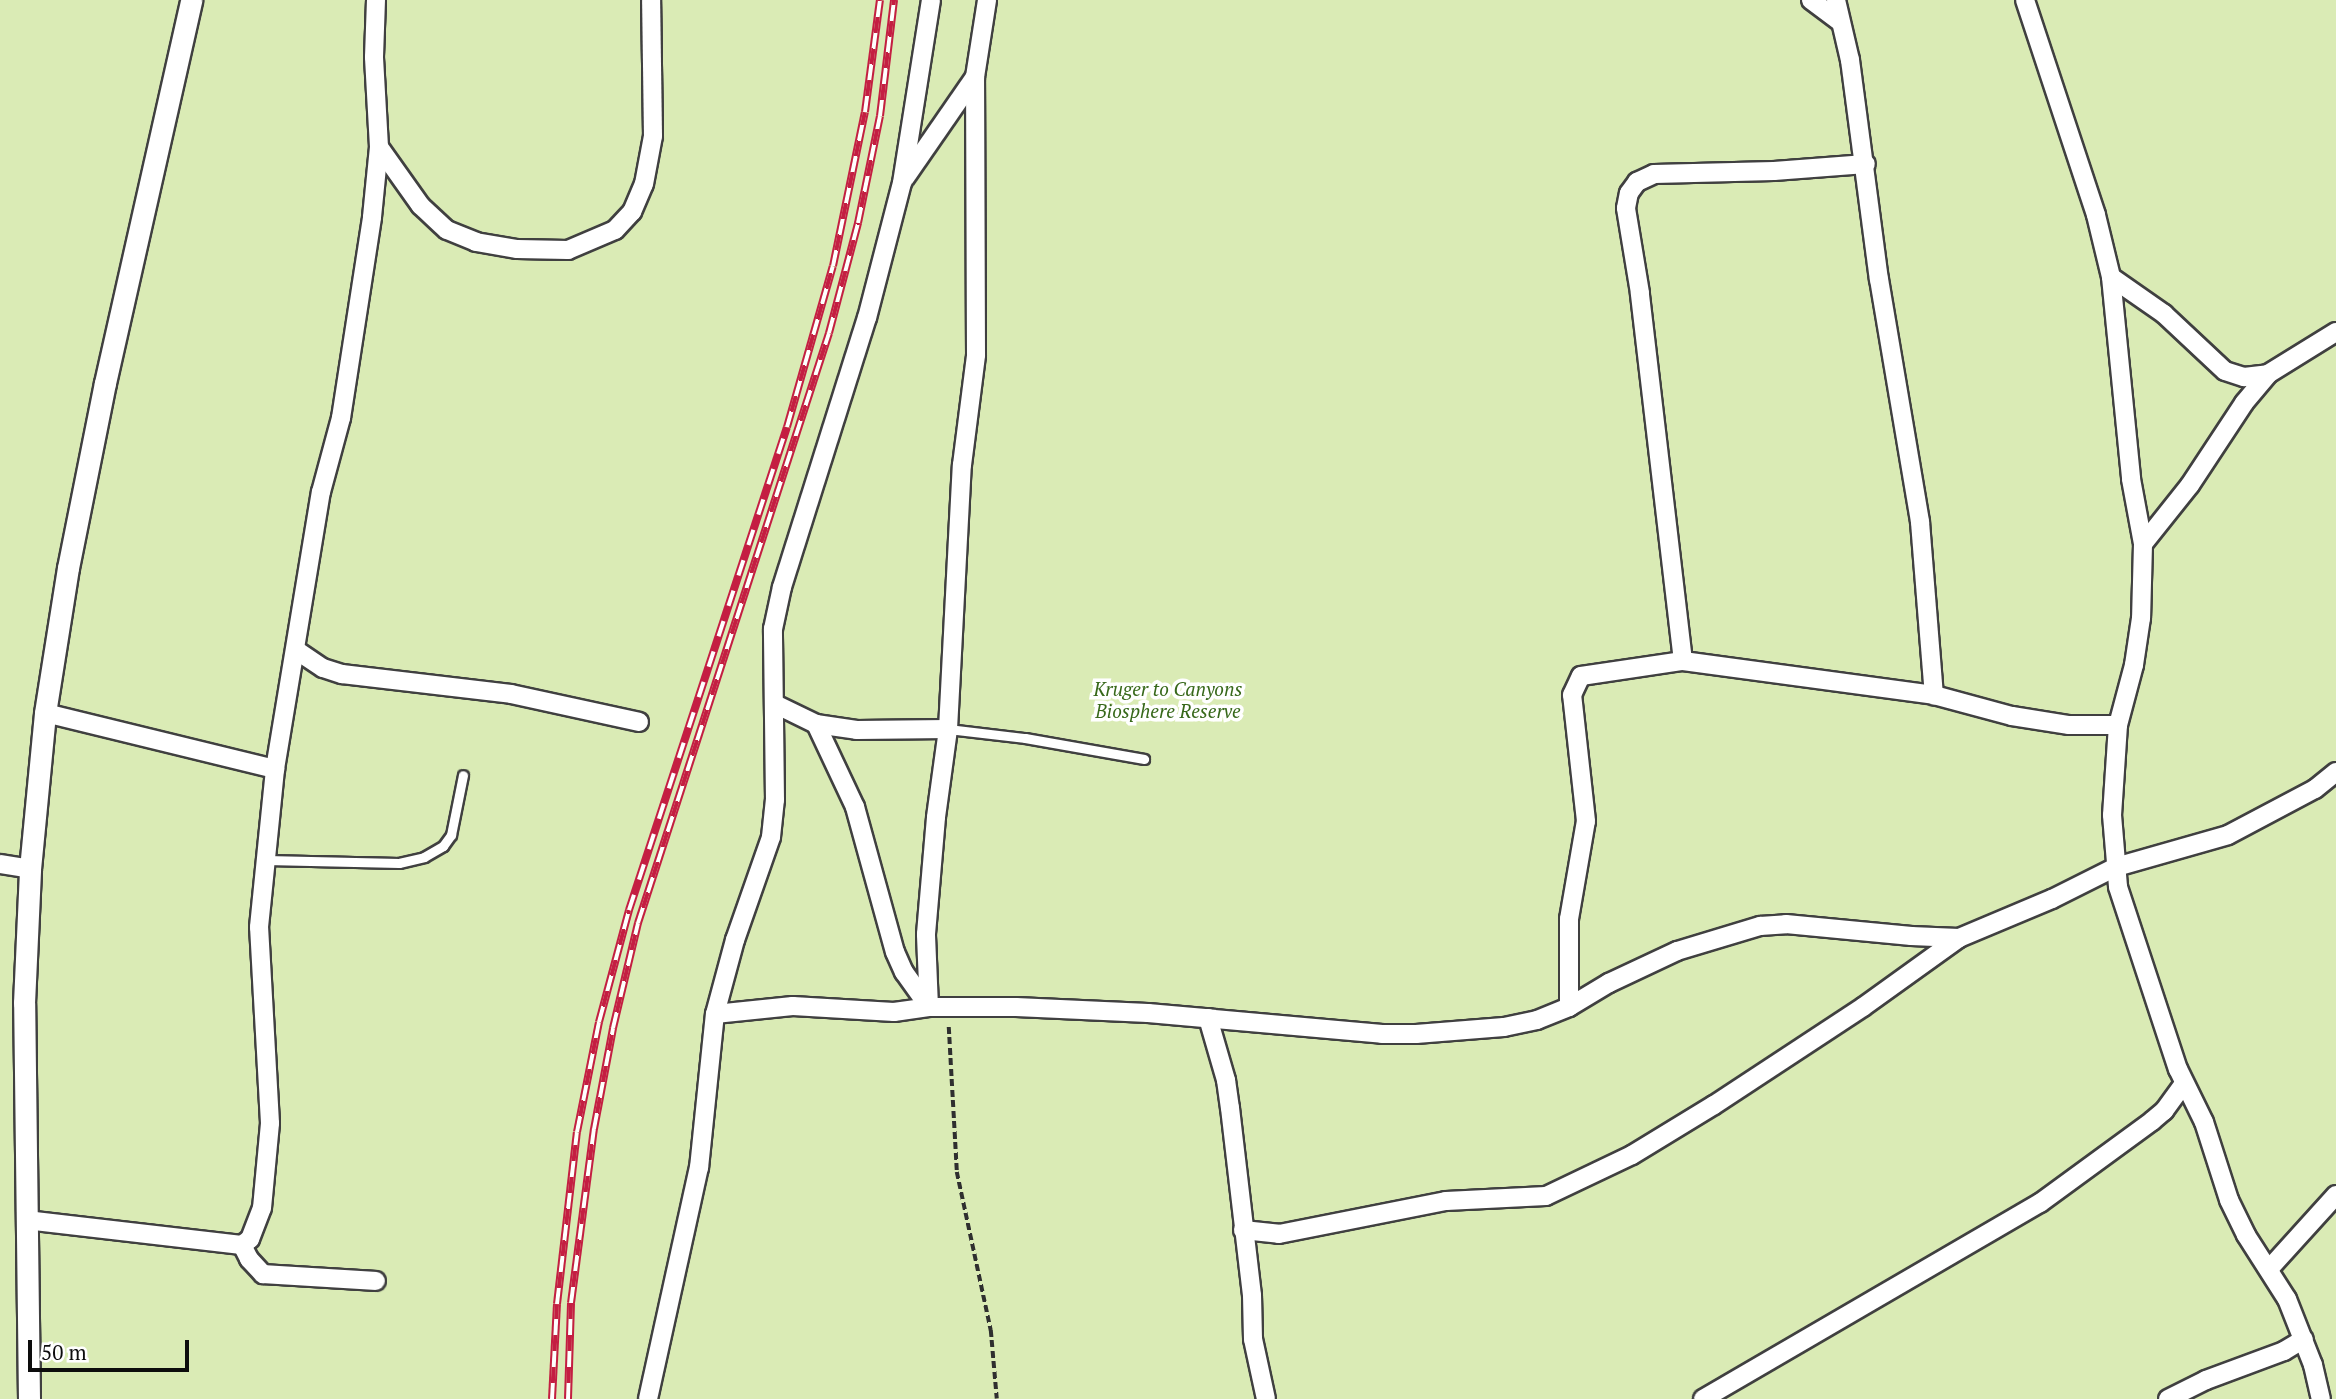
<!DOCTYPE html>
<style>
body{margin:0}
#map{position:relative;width:2336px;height:1399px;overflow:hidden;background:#fff8ed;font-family:"PT Serif",serif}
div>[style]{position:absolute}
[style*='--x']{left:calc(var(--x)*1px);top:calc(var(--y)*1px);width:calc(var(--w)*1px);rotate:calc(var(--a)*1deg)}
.green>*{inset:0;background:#daebb5}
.path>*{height:3.5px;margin-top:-1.75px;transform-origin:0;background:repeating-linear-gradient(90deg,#2f2f2f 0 7px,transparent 0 10.5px)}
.roads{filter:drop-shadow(2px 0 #404040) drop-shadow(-2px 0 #404040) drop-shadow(0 2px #404040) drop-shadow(0 -2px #404040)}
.service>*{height:9px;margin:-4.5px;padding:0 4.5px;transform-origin:4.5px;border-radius:4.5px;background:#fff}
.minor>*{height:18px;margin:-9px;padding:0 9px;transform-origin:9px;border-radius:9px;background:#fff}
.tertiary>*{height:21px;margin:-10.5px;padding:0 10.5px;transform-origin:10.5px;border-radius:10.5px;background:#fff}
.rail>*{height:8px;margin-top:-4px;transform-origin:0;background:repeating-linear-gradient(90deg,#fff 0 16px,#c41e42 0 32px);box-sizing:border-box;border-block:2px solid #c41e42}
span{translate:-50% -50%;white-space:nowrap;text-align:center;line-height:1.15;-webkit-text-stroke:7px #fff;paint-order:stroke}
.park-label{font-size:19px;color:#37681a;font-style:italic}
.scale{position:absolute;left:28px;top:1340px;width:161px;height:32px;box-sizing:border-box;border:4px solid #0d0d0d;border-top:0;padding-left:9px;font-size:21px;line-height:24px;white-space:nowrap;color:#0d0d0d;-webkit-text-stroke:5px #fff;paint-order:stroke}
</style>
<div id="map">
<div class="green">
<div style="clip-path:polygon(0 0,2336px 0,2336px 1399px,0 1399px)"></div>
</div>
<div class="path">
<div style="--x:949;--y:1027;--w:145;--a:86.8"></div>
<div style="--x:957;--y:1172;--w:162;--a:77.9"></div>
<div style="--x:991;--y:1330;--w:69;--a:85"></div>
</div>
<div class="roads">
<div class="service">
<div style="--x:948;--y:729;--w:78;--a:6.7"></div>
<div style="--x:1025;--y:738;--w:121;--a:10"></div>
<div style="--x:266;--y:860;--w:133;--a:1.3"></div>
<div style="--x:399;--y:863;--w:26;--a:-13"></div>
<div style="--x:424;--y:857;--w:22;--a:-30"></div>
<div style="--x:443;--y:846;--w:14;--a:-54"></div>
<div style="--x:451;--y:835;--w:61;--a:-78.7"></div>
</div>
<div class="minor">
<div style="--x:1811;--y:0;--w:36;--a:37"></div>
<div style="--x:1836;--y:0;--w:62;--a:76.9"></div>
<div style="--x:1850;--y:60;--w:221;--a:82.5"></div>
<div style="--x:1879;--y:279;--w:246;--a:80.4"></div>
<div style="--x:1920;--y:522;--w:174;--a:85.4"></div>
<div style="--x:1934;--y:695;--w:81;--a:15.1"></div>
<div style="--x:2012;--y:716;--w:58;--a:9"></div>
<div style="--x:2069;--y:725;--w:49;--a:0"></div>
<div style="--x:2025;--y:0;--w:226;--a:71.7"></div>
<div style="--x:2096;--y:215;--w:64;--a:76.4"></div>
<div style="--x:2111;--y:277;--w:203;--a:84.3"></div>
<div style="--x:2131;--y:479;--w:66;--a:79.5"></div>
<div style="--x:2143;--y:544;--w:74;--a:91.5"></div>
<div style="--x:2141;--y:618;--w:48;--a:98.5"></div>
<div style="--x:2134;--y:665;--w:62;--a:104.9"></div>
<div style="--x:2118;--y:725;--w:90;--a:93.8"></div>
<div style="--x:2112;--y:815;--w:72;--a:85.2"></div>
<div style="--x:2118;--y:887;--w:192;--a:71.8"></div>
<div style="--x:2178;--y:1069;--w:59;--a:63.9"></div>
<div style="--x:2204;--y:1122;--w:82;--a:72.2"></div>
<div style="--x:2229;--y:1200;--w:39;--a:64"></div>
<div style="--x:2246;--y:1235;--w:76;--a:57.4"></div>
<div style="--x:2287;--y:1299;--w:71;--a:68.5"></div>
<div style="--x:2313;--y:1365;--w:35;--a:77"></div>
<div style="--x:379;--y:147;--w:72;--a:54.6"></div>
<div style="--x:421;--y:206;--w:35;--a:43"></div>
<div style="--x:447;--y:230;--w:31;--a:22"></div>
<div style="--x:476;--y:242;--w:42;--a:9.7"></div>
<div style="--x:517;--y:249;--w:51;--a:1.1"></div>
<div style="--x:568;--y:250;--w:51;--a:-23.1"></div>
<div style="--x:615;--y:230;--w:25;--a:-47"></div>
<div style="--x:632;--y:212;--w:30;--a:-67"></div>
<div style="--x:644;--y:184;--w:49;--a:-79.4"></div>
<div style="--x:653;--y:136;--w:136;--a:-90.8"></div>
<div style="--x:905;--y:178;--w:123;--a:-55.3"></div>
<div style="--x:2111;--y:277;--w:65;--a:34.9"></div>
<div style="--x:2164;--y:314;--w:83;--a:43.1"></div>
<div style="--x:2225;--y:371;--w:20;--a:18"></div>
<div style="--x:2244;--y:377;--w:24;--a:-7"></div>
<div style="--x:2268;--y:374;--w:80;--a:-31.7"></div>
<div style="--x:2143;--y:544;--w:75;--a:-51.5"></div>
<div style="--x:2190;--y:485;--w:98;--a:-56.6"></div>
<div style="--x:2244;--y:403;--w:38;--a:-50"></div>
<div style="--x:296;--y:650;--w:32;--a:34"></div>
<div style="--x:323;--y:668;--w:20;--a:18"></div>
<div style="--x:342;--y:674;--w:170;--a:6.7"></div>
<div style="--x:511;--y:694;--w:131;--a:12.3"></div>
<div style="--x:1683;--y:661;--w:371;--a:-96.7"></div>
<div style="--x:1640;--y:293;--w:86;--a:-99.4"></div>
<div style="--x:1626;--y:208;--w:15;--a:-79"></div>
<div style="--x:1629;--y:193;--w:14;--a:-54"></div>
<div style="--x:1637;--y:182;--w:19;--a:-25"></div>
<div style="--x:1654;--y:174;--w:120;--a:-1.4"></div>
<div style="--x:1774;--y:171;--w:92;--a:-4.4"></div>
<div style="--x:775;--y:704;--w:46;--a:26"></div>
<div style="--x:816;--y:724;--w:41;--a:8.3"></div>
<div style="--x:857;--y:730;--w:91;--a:-0.6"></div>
<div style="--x:45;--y:713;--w:237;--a:13.7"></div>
<div style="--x:816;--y:724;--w:92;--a:64.8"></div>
<div style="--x:855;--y:807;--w:150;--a:74.6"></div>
<div style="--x:895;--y:952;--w:22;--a:66"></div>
<div style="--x:904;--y:972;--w:43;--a:54.5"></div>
<div style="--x:0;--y:864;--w:30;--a:9"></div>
<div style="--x:929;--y:1007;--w:73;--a:-92.4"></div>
<div style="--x:926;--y:934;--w:117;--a:-85.1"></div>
<div style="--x:936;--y:817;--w:89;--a:-82.2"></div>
<div style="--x:948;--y:729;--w:264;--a:-87"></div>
<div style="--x:962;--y:465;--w:111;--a:-82.7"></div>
<div style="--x:976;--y:355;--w:278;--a:-90.2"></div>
<div style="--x:975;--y:77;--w:78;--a:-81.1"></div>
<div style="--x:1569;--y:1007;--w:88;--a:-90"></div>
<div style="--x:1569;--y:919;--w:99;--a:-80.2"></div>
<div style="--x:1586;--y:821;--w:127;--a:-96.3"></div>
<div style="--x:1572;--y:695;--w:21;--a:-65"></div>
<div style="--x:1581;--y:676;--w:103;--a:-8.4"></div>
<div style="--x:1683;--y:661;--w:253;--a:7.7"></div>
<div style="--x:715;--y:1014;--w:78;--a:-5.9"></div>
<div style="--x:793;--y:1006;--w:101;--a:3.4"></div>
<div style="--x:894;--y:1012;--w:35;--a:-8"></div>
<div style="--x:929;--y:1007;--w:87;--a:0"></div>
<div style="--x:1016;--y:1007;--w:132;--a:2.6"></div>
<div style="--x:1148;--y:1013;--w:235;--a:5.1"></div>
<div style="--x:1382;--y:1034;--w:34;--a:0"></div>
<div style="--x:1416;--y:1034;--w:88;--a:-4.5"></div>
<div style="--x:1504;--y:1027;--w:34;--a:-12"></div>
<div style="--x:1537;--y:1020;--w:35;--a:-22"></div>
<div style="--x:1569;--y:1007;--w:47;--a:-31"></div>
<div style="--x:1609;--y:983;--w:75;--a:-25.2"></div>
<div style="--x:1677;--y:951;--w:87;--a:-16.8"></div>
<div style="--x:1760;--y:926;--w:26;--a:-4"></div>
<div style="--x:1786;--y:924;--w:126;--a:5.5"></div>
<div style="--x:1911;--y:936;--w:48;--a:2.4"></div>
<div style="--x:1208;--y:1018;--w:65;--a:73.8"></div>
<div style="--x:1226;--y:1080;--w:28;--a:82"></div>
<div style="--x:1230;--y:1108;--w:188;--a:83.3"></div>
<div style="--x:1252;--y:1295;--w:44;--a:88.7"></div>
<div style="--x:1253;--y:1339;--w:61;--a:77.8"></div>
<div style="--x:26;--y:1220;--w:217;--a:6.6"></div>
<div style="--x:242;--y:1245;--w:10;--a:-37"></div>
<div style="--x:250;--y:1239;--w:33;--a:-69"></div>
<div style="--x:262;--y:1208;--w:85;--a:-84.6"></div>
<div style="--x:270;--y:1123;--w:196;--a:-93.2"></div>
<div style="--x:259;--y:927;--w:159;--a:-84.2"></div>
<div style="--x:275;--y:769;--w:281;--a:-80.6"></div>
<div style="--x:321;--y:492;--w:77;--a:-74.9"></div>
<div style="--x:341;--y:418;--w:203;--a:-81.2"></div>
<div style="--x:372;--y:217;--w:70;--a:-84.3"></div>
<div style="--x:379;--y:147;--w:90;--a:-93.2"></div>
<div style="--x:374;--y:57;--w:57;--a:-88"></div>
<div style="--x:1243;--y:1230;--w:36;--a:6"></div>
<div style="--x:1279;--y:1234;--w:170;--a:-11.2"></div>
<div style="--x:1446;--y:1201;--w:100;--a:-2.9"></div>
<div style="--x:1546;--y:1196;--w:95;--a:-25.5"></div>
<div style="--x:1632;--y:1155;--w:96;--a:-31.4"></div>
<div style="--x:1714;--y:1105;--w:178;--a:-33.3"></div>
<div style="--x:1863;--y:1007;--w:118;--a:-35.7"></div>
<div style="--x:1959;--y:938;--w:101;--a:-22.8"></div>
<div style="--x:2052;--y:899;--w:72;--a:-26.6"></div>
<div style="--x:2116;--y:867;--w:116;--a:-15.9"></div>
<div style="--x:2228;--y:835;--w:98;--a:-27.9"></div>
<div style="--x:2315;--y:789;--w:27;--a:-39"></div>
<div style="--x:242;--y:1245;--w:16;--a:63"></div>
<div style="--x:249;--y:1259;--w:21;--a:47"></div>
<div style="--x:263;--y:1274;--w:113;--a:3.5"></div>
<div style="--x:2269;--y:1269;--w:100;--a:-47.8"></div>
<div style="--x:648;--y:1399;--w:237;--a:-77.6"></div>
<div style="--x:699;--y:1168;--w:155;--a:-84.1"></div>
<div style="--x:715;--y:1014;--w:77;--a:-74.9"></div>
<div style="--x:735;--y:940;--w:109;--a:-70.7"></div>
<div style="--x:771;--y:837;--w:37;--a:-84"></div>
<div style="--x:775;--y:800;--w:171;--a:-90.7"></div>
<div style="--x:773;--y:629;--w:43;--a:-77.9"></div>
<div style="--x:782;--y:587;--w:282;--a:-72.5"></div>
<div style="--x:867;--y:318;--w:139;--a:-75.5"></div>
<div style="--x:902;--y:183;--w:185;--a:-81"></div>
<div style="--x:1703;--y:1399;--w:390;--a:-30.2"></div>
<div style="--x:2040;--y:1203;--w:139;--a:-36.2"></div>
<div style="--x:2152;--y:1121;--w:16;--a:-40"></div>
<div style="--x:2164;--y:1111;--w:34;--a:-54"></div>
<div style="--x:2168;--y:1399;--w:42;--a:-26.6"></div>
<div style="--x:2206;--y:1380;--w:83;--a:-20.4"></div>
<div style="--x:2284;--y:1351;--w:23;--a:-31"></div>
</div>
<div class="tertiary">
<div style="--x:29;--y:1399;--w:396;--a:-90.7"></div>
<div style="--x:24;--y:1003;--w:134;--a:-87.4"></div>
<div style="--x:30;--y:869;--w:157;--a:-84.5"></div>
<div style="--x:45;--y:713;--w:147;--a:-81"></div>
<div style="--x:68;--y:568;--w:189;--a:-78.7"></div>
<div style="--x:105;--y:383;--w:393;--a:-77.3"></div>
</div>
</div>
<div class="rail">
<div style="--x:552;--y:1399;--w:95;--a:-87"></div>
<div style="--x:557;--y:1304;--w:173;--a:-83.4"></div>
<div style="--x:577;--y:1132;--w:112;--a:-78.7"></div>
<div style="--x:599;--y:1022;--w:116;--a:-75"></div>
<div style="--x:629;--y:910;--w:508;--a:-71.89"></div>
<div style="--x:787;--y:427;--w:167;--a:-74.1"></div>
<div style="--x:833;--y:266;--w:157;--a:-78.3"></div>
<div style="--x:865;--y:112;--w:113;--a:-82.4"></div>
<div style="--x:568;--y:1399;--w:96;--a:-88.2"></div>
<div style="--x:571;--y:1303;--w:176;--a:-82.5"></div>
<div style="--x:594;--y:1129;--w:103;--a:-79.3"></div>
<div style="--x:613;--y:1028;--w:108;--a:-76.6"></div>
<div style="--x:638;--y:923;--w:620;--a:-72.06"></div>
<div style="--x:829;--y:333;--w:114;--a:-75.2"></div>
<div style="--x:858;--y:223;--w:109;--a:-78.4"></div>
<div style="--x:880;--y:116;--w:117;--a:-83.1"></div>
</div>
<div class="park-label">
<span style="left:1168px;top:700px">Kruger to Canyons<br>Biosphere Reserve</span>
</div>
<div class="scale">50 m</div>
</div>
